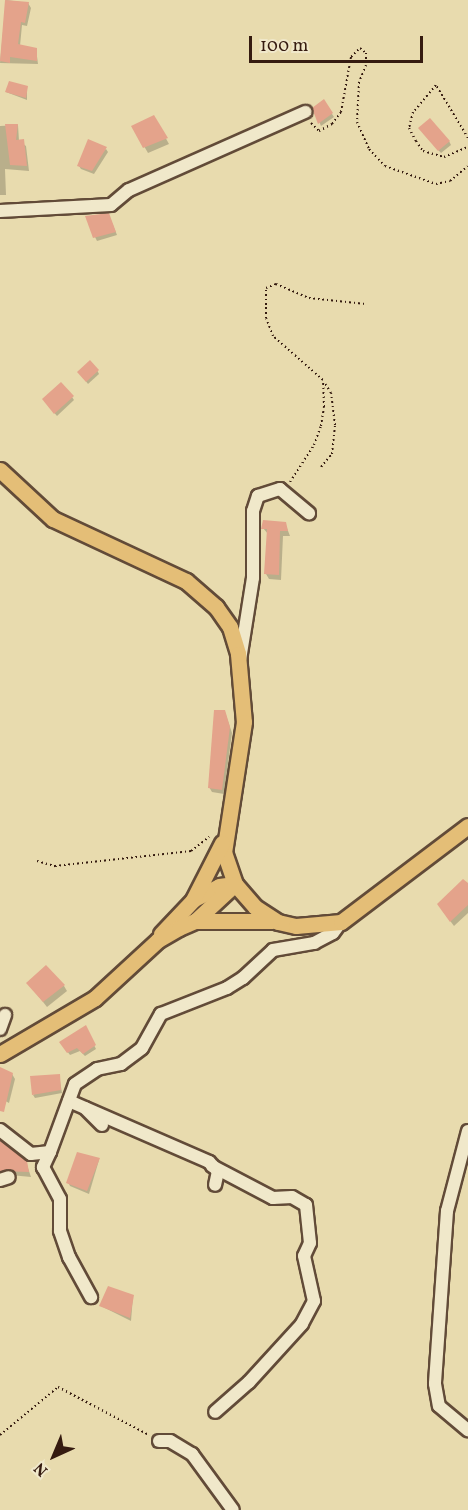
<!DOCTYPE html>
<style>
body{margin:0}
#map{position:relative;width:468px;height:1510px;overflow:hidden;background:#e8dbae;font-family:Vollkorn,serif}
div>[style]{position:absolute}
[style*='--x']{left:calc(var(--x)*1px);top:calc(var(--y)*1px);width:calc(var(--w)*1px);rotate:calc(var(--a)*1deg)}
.shadow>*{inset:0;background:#0003}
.building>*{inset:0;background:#e4a38b}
.path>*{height:2px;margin-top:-1px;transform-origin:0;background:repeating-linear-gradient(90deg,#351b10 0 1.5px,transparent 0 4.5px)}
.roads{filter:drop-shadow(2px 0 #624b38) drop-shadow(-2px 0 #624b38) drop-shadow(0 2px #624b38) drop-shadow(0 -2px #624b38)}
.minor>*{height:12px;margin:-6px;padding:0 6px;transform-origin:6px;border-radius:6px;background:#f0e8ca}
.major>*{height:15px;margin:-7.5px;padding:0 7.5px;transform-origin:7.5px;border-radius:7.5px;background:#e4be77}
span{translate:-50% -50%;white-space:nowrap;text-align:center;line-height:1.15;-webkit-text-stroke:6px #f0e8ca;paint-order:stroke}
.north{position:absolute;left:24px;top:1426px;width:60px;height:60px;-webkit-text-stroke:4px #f0e8ca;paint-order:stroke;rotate:224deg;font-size:16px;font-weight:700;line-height:24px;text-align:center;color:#351b10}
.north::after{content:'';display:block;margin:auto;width:21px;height:27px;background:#351b10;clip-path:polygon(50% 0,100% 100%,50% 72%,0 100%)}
.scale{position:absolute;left:249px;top:36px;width:174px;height:27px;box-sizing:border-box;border:3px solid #351b10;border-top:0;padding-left:8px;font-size:18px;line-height:21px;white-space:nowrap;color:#351b10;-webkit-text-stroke:4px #f0e8ca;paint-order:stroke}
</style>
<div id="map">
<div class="shadow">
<div style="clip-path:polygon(6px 0,28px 3px,31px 8px,27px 26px,22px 25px,20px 46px,36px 49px,38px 64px,0 63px)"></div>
<div style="clip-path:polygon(27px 87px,27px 100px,6px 92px)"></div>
<div style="clip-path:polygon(324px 102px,334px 117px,321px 126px,314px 109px)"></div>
<div style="clip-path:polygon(154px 117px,169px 144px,148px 153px,133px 127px)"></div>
<div style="clip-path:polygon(18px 125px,19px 141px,26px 146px,29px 171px,5px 169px,6px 195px,0 195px,0 126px)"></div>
<div style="clip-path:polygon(422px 132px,449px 141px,451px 145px,441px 153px)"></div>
<div style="clip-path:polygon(106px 149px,108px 152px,94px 174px,81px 169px,79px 166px)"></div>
<div style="clip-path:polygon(110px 218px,117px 235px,97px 241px,95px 237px)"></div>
<div style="clip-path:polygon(97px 370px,99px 374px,88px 384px,81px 375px)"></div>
<div style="clip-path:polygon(72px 397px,74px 400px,57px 416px,46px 403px)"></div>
<div style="clip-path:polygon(285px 523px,290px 536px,283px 536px,281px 580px,269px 579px,266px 574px,268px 534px,263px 528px)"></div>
<div style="clip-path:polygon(225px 712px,232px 733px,224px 794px,212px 792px,209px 787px)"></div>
<div style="clip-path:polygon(468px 885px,468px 913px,454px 926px,442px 910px)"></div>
<div style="clip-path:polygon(28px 983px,64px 986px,67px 991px,47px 1007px)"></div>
<div style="clip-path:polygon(85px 1027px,96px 1049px,85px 1056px,80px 1051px,70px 1055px,63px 1046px)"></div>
<div style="clip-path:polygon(0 1071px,12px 1074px,15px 1079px,9px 1103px,0 1098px)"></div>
<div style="clip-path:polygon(59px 1075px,62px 1093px,35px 1098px,33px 1095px)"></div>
<div style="clip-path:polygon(0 1142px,26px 1162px,31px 1177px,0 1174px)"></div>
<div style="clip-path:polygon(99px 1160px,89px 1194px,70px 1186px,68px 1182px)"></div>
<div style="clip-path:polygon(133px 1296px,131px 1321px,101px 1306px)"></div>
</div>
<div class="building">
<div style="clip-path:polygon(5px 0,29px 2px,25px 23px,21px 22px,18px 44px,37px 48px,37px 61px,10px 57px,10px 63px,0 61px)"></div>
<div style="clip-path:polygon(9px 81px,28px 86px,26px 98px,5px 92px)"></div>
<div style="clip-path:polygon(324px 99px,333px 113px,318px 124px,312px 108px)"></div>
<div style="clip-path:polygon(154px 115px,168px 138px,143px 148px,131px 126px)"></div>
<div style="clip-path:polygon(430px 118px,450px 141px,438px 151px,418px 128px)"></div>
<div style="clip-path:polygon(5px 124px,18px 124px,16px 140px,24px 139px,27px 166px,10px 165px)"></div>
<div style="clip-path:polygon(88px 139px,107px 147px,92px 171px,77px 166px)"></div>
<div style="clip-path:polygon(109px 213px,116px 232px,93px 238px,85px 216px)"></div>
<div style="clip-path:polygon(90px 360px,99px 370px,86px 382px,77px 372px)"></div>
<div style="clip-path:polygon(61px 382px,74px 396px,54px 414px,42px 399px)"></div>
<div style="clip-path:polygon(263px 520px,286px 522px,288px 531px,280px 531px,279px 575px,264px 574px,267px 529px,261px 529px)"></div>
<div style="clip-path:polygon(214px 710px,225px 710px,230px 727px,222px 790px,208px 788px)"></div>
<div style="clip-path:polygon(463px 879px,468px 883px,468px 905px,450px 922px,437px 904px)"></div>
<div style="clip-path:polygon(46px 965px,65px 985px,43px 1002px,26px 983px)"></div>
<div style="clip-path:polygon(86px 1025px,96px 1045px,83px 1054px,77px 1048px,67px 1053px,59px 1042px)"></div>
<div style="clip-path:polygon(0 1067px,13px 1073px,4px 1112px,0 1111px)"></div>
<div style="clip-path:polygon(60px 1074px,61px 1090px,32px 1095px,30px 1076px)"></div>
<div style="clip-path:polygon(0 1140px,27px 1161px,29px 1172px,0 1171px)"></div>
<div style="clip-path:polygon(77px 1152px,100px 1158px,87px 1191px,66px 1183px)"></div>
<div style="clip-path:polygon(108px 1286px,134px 1295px,130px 1318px,99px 1306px)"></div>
</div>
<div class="path">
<div style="--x:311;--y:123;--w:11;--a:45"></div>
<div style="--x:319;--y:131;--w:15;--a:-28"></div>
<div style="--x:332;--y:124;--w:15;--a:-53"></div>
<div style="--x:341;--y:112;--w:56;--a:-79.7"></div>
<div style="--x:351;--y:57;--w:13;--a:-45"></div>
<div style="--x:360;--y:48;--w:8;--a:40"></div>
<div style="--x:366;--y:53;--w:12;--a:90"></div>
<div style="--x:366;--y:65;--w:18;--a:112"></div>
<div style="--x:359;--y:82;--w:40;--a:92.9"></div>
<div style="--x:357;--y:122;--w:30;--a:66"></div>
<div style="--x:369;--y:149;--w:23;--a:47"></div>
<div style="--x:385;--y:166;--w:54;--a:19.4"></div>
<div style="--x:436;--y:184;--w:14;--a:-12"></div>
<div style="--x:450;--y:181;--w:23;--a:-40"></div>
<div style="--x:468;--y:138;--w:62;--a:-121.1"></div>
<div style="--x:436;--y:85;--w:35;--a:130"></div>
<div style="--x:413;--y:112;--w:16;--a:104"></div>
<div style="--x:409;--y:128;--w:15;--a:62"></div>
<div style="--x:416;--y:141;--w:12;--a:55"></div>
<div style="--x:423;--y:151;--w:22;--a:16"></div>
<div style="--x:444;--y:157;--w:26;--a:-23"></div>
<div style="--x:321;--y:467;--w:17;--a:-50"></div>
<div style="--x:332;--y:454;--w:29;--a:-84"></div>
<div style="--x:335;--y:425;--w:32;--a:-97"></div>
<div style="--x:331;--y:393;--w:13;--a:-122"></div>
<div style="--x:290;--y:482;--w:44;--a:-57"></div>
<div style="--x:314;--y:445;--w:20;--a:-70"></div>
<div style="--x:321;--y:426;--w:19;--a:-81"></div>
<div style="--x:324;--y:407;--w:27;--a:-92"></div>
<div style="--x:323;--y:380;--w:67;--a:-138.7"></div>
<div style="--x:273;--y:336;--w:19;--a:-111"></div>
<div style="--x:266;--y:318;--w:30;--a:-90"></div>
<div style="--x:266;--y:288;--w:11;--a:-22"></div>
<div style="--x:276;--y:284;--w:36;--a:23"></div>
<div style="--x:309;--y:298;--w:57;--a:6"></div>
<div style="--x:37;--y:861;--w:19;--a:16"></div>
<div style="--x:55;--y:866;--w:137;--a:-6.3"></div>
<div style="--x:191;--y:851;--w:23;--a:-38"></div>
<div style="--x:0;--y:1435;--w:75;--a:-39.6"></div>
<div style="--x:58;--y:1387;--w:103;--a:27.8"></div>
</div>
<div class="roads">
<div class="minor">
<div style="--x:0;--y:211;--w:111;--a:-3.1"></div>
<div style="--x:111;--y:205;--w:23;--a:-40"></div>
<div style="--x:129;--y:190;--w:193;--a:-23.9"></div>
<div style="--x:240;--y:660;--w:83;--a:-81"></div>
<div style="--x:253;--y:578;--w:67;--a:-90"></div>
<div style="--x:253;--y:511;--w:16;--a:-72"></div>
<div style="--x:258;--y:496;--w:23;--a:-18"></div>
<div style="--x:280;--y:489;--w:38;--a:40"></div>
<div style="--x:0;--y:1029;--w:15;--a:-70"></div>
<div style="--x:69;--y:1101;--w:153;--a:23.5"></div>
<div style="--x:209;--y:1162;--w:13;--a:45"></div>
<div style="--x:218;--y:1171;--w:14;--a:102"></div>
<div style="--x:85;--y:1108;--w:24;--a:45"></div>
<div style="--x:0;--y:1130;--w:39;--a:38"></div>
<div style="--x:31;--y:1154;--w:19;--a:-6"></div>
<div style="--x:50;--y:1152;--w:72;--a:-69.8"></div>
<div style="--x:75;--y:1084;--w:27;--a:-34"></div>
<div style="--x:97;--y:1069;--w:25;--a:-12"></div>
<div style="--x:121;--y:1064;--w:26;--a:-37"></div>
<div style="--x:142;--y:1048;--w:39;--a:-61"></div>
<div style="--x:161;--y:1014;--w:71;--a:-21.5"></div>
<div style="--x:227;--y:988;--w:19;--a:-32"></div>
<div style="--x:243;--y:978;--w:41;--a:-43"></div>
<div style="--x:273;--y:950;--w:42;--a:-9.7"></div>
<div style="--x:314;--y:943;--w:21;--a:-28"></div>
<div style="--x:333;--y:933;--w:14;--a:-54"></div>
<div style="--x:468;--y:1131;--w:83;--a:104.7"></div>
<div style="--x:447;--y:1211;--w:173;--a:94"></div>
<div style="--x:435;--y:1384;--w:22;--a:80"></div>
<div style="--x:439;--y:1406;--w:38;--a:40"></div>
<div style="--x:50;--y:1152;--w:17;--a:115"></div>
<div style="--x:43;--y:1167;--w:36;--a:62"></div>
<div style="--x:60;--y:1199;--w:32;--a:90"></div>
<div style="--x:60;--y:1231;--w:28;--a:71"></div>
<div style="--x:69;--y:1257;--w:46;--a:61.2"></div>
<div style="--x:212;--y:1166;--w:69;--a:27.7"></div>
<div style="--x:273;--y:1198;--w:19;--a:-3"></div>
<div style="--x:292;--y:1197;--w:16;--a:30"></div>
<div style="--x:306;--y:1205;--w:38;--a:84"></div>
<div style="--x:310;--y:1243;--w:14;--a:115"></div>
<div style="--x:304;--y:1256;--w:46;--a:77.5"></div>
<div style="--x:314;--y:1301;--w:26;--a:118"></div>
<div style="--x:302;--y:1324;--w:79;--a:132.4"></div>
<div style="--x:249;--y:1382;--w:45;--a:138.6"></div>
<div style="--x:0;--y:1180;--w:9;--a:-18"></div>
<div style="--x:159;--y:1441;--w:11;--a:0"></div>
<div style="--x:170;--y:1441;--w:26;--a:31"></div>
<div style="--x:192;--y:1454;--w:69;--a:53.8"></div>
</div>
<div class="major">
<div style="--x:0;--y:470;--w:72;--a:42.8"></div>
<div style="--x:53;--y:519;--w:147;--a:25"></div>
<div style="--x:186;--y:581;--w:40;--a:41"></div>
<div style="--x:216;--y:607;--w:24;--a:55"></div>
<div style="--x:230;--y:627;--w:28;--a:73"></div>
<div style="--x:238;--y:654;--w:68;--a:85"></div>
<div style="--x:244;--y:722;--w:132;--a:98.7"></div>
<div style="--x:224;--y:852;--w:34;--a:71"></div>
<div style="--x:235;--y:884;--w:30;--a:49"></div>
<div style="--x:255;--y:907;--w:27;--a:33"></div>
<div style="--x:278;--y:922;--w:18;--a:13"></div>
<div style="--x:296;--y:926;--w:45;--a:-5.1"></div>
<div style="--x:341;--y:922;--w:159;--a:-37.1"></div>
<div style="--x:194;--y:899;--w:28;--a:-27"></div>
<div style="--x:219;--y:886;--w:16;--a:-7"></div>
<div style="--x:235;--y:884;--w:54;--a:137.2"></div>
<div style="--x:161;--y:934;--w:47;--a:-46.7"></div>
<div style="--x:193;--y:900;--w:64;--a:-63"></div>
<div style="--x:0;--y:1054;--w:110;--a:-30.5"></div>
<div style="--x:95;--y:998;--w:86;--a:-42.6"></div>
<div style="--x:158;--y:940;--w:24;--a:-30"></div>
<div style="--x:179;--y:928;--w:17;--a:-24"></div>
<div style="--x:195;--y:921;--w:77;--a:0"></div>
</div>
</div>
<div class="north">N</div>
<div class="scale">100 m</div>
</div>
